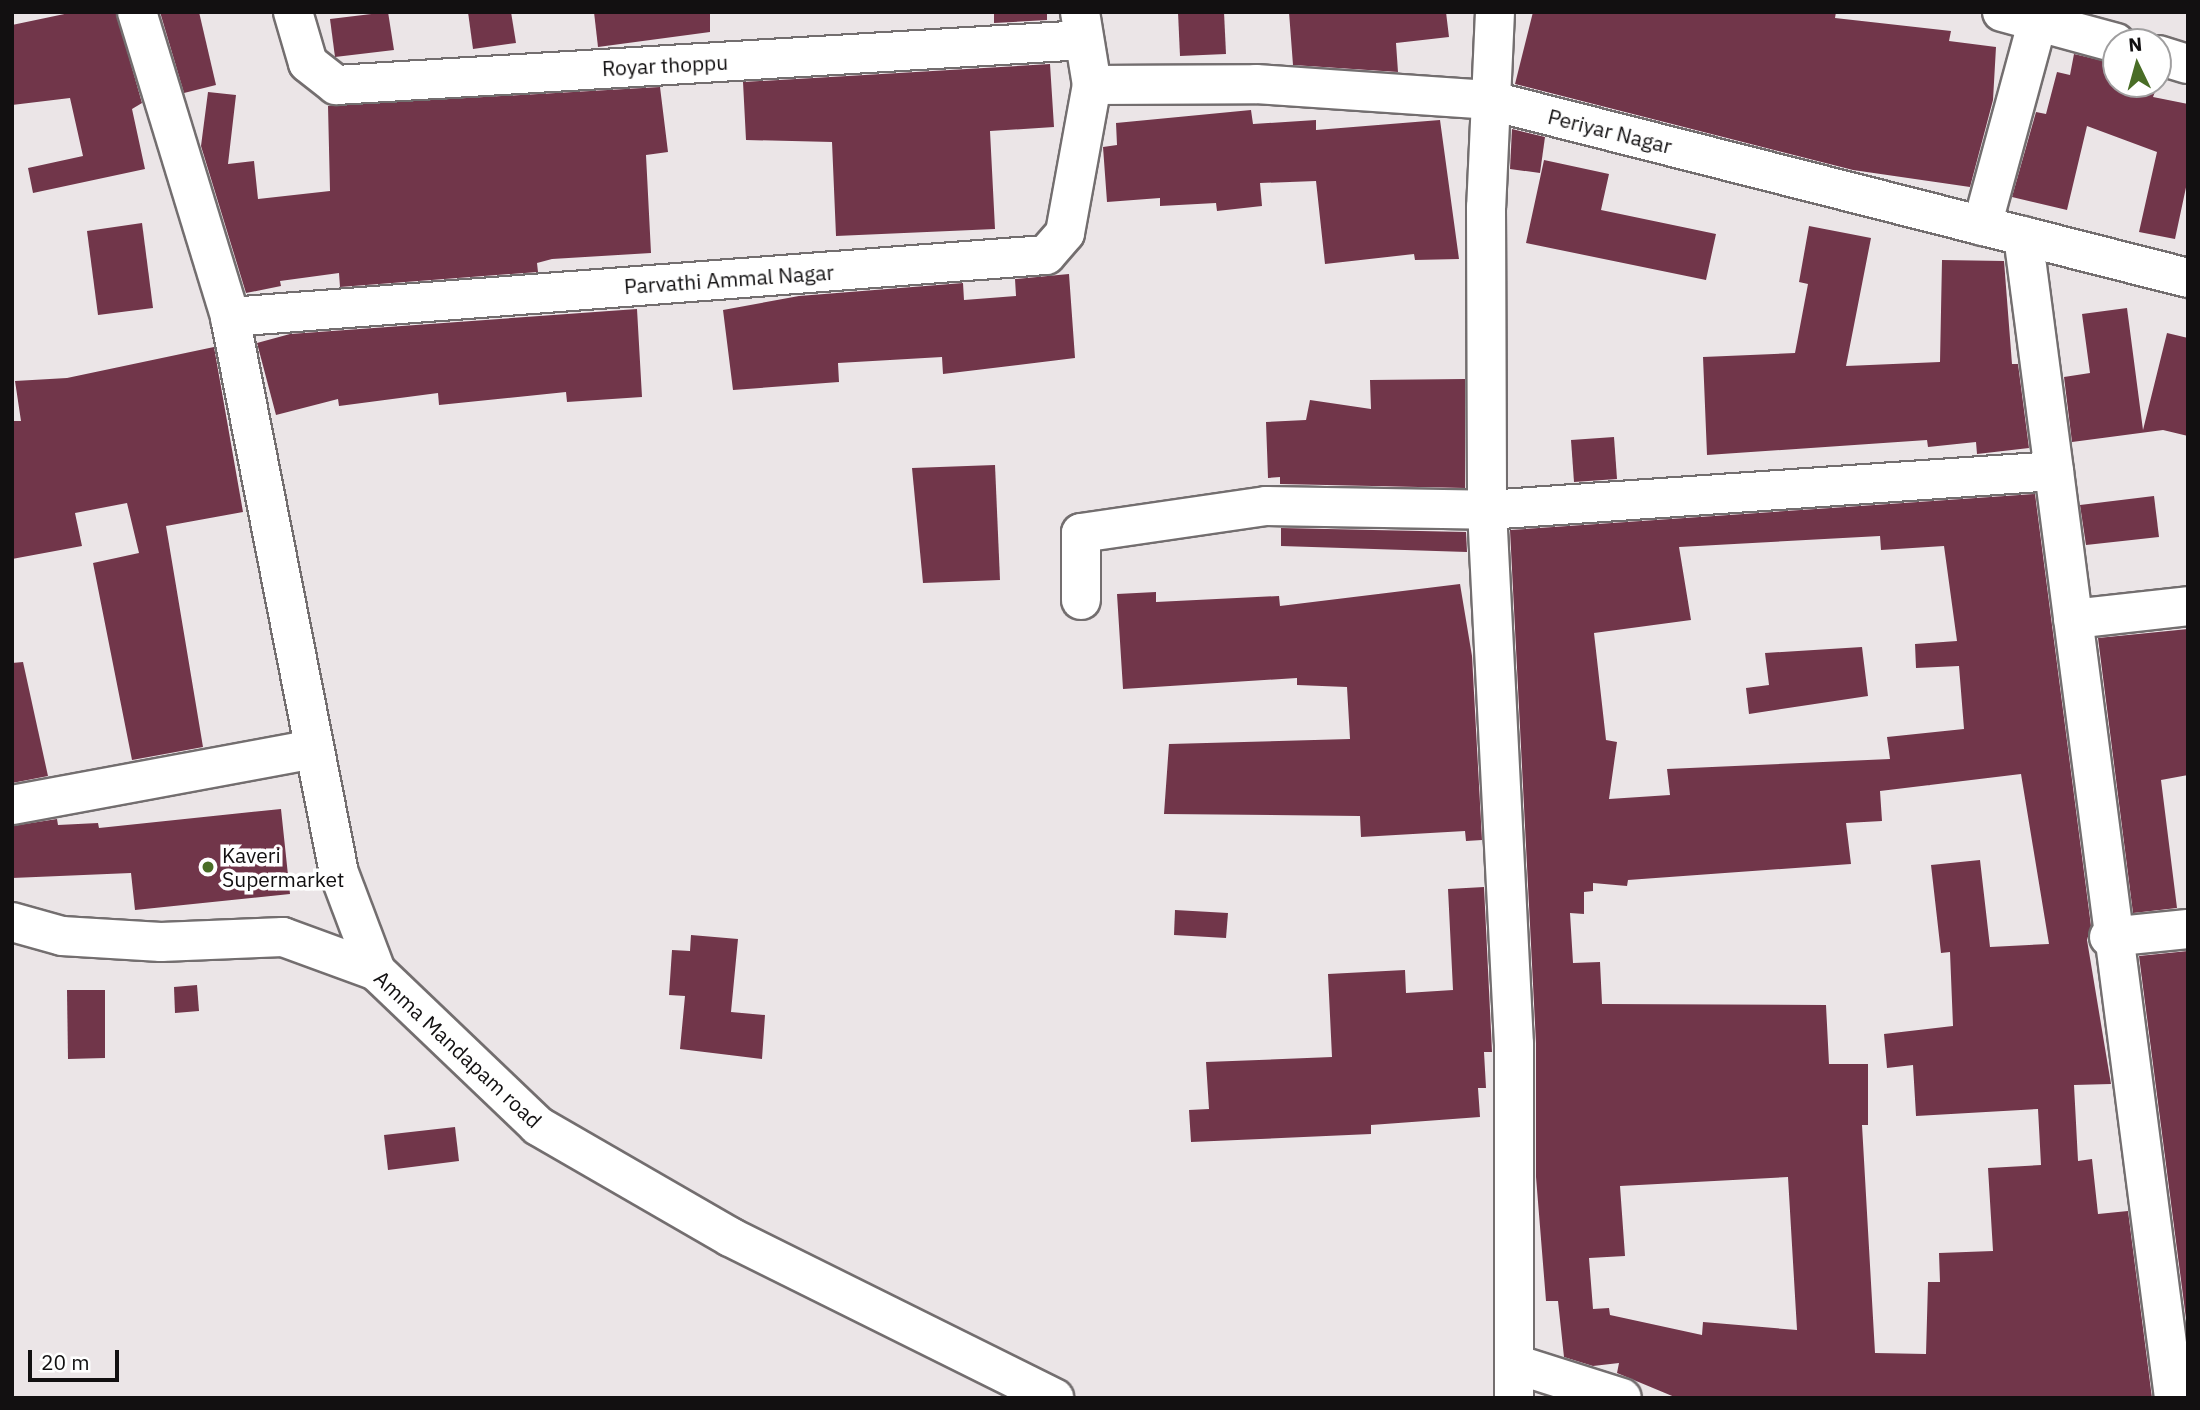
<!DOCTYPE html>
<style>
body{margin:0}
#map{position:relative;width:2200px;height:1410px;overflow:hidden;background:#ebe5e7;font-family:"IBM Plex Sans",sans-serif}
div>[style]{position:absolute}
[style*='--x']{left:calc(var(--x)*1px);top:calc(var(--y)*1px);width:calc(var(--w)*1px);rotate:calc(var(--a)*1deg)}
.building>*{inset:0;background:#71364a}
.roads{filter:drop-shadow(2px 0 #736e6f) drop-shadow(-2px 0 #736e6f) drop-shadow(0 2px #736e6f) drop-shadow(0 -2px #736e6f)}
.minor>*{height:38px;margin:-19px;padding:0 19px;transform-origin:19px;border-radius:19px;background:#fff}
.major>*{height:38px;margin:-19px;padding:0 19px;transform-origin:19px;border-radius:19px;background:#fff}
.dots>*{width:19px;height:19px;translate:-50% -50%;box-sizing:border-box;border:4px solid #fff;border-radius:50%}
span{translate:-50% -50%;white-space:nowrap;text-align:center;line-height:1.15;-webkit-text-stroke:7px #fff;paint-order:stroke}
.street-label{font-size:21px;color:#121011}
.poi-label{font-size:21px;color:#121011}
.left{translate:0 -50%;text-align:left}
.frame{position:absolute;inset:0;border:14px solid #121011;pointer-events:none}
.north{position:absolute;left:2102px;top:28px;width:70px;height:70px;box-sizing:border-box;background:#fff;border:2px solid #a09fa0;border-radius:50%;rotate:355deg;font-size:19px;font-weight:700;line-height:28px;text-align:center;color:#121011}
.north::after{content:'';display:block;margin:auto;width:24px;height:32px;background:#496d26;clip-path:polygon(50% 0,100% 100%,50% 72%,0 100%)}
.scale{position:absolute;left:28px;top:1350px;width:91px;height:32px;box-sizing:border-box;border:4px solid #121011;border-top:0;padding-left:9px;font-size:21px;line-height:24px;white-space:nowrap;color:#121011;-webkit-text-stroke:5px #fff;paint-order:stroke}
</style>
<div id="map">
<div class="building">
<div style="clip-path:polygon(74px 12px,116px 12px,142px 103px,132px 109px,145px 169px,33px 193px,28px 168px,83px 156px,70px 98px,12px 105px,12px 25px)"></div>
<div style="clip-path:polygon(160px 12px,199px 12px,216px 85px,184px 93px)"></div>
<div style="clip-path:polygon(388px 12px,394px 50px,335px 57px,330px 19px)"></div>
<div style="clip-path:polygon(468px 12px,511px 12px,516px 43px,473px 49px)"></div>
<div style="clip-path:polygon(594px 12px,710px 12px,710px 32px,598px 47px)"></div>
<div style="clip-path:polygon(994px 12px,1047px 12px,1047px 20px,994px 23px)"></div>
<div style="clip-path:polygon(1178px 12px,1224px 12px,1226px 54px,1180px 56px)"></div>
<div style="clip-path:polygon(1289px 12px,1446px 12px,1449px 37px,1396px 43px,1398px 72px,1293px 65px)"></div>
<div style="clip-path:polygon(1533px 12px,1836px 12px,1835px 18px,1951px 31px,1949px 41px,1996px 47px,1993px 100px,1970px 187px,1853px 170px,1515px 84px)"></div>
<div style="clip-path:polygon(2074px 54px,2116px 64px,2116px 84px,2158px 84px,2153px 97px,2188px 104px,2188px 178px,2175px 239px,2139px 232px,2157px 152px,2087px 126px,2067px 210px,2012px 197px,2036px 112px,2046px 114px,2057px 72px,2070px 75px)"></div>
<div style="clip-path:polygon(1050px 64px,1054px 127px,990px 131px,995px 229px,836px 236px,832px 142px,746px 140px,743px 82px)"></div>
<div style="clip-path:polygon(660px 87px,668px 152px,646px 155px,651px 253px,552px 259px,537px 263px,538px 272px,340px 287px,339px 273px,280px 281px,281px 286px,246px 293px,201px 146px,208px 92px,236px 95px,228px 164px,254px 161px,258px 199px,330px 191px,328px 106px)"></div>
<div style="clip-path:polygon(1251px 110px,1253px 124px,1316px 120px,1316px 130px,1440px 120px,1459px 259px,1415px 260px,1414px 254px,1325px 264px,1316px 181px,1260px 183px,1262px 206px,1217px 211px,1216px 203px,1160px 206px,1160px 198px,1107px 202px,1103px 147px,1117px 145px,1116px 123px)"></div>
<div style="clip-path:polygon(1512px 129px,1545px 137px,1540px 173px,1510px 169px)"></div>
<div style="clip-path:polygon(1544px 160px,1609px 174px,1601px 210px,1716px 234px,1706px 280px,1526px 243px)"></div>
<div style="clip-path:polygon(142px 223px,153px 308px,98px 315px,87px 231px)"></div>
<div style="clip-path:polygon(1809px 226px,1871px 238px,1846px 366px,1940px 362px,1942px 260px,2004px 261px,2012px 364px,2018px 364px,2029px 448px,1977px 454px,1976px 442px,1928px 447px,1927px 440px,1707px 455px,1703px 357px,1795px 353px,1808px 284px,1799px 282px)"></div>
<div style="clip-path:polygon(1069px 274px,1075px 358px,943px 374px,942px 357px,838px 363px,839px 382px,733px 390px,723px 310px,799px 296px,963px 283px,964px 300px,1016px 296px,1015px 279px)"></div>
<div style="clip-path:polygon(2127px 308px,2143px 430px,2167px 333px,2188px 338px,2188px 436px,2163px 430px,2072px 442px,2064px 377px,2090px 373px,2082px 314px)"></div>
<div style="clip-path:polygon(637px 309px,642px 397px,567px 402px,566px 392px,439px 405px,438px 393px,339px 406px,338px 399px,276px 415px,257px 343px,290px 334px)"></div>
<div style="clip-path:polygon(214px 347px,243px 512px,166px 526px,203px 747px,132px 760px,93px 563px,139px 553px,127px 503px,75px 513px,82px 546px,12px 559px,12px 421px,21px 421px,15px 381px,67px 378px)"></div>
<div style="clip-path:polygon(1465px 379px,1465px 488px,1280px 484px,1280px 477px,1268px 478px,1266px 422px,1306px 420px,1310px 400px,1371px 409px,1370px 380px)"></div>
<div style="clip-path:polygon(1614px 437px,1617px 479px,1574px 482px,1571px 440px)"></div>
<div style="clip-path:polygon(995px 465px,1000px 580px,923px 583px,912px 468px)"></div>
<div style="clip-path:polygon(evenodd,2035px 494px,2091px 926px,2087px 940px,2111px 1084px,2074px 1085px,2078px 1161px,2092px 1159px,2098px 1214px,2128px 1211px,2152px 1398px,1677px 1398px,1617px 1373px,1619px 1363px,1593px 1366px,1564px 1357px,1558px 1301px,1546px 1301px,1536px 1177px,1536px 1043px,1510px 530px,2035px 494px,1880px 536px,1881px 550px,1944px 546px,1957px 641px,1915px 644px,1916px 668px,1959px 666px,1964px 729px,1887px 737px,1890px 759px,1667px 769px,1670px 795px,1609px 799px,1617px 742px,1606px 740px,1594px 633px,1691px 620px,1679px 547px,1880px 536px,2035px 494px,2021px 774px,2049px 944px,1990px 947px,1980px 860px,1931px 865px,1941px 953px,1950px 952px,1953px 1026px,1884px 1034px,1887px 1068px,1913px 1065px,1916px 1116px,2038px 1109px,2041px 1165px,1988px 1168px,1993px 1251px,1939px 1253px,1940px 1282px,1928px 1282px,1926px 1354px,1875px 1353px,1862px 1125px,1868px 1125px,1868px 1064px,1829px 1064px,1826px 1005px,1602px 1004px,1600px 962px,1573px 963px,1570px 913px,1584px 914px,1584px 892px,1593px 891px,1593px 883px,1627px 886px,1628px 880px,1851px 864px,1846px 823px,1882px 821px,1880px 791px,2021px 774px,2035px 494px,1788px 1177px,1797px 1330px,1703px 1322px,1702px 1335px,1610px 1315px,1609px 1308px,1593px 1309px,1589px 1258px,1625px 1256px,1620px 1186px,1788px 1177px)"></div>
<div style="clip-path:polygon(2154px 496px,2159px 537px,2086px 545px,2080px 505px)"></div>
<div style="clip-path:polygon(1281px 528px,1466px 532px,1467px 552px,1281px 546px)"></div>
<div style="clip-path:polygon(1460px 584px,1472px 656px,1482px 840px,1466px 841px,1465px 831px,1361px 837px,1360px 816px,1164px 814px,1169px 744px,1350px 739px,1347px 687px,1297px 685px,1297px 678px,1123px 689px,1117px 594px,1156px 592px,1156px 602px,1279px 596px,1280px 606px)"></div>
<div style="clip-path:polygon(2188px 629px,2188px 775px,2161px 780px,2177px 908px,2133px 913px,2098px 638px)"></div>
<div style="clip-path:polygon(1862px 647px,1868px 696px,1749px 714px,1746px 688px,1769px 685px,1765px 653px)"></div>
<div style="clip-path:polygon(23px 662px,48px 776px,12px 783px,12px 663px)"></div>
<div style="clip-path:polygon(281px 809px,290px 894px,135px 910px,131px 873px,12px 878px,12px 826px,57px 819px,58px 825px,98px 823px,99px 828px)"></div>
<div style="clip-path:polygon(1484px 887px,1492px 1052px,1484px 1052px,1486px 1088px,1478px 1088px,1480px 1117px,1371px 1125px,1371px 1134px,1191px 1142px,1189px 1110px,1209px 1109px,1206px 1062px,1332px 1057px,1328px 974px,1405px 970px,1406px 993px,1453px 990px,1448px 889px)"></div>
<div style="clip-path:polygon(1175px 910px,1228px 913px,1226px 938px,1174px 935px)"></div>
<div style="clip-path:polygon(691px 935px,738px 939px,731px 1012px,765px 1015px,762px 1059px,680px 1049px,685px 996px,669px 995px,672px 950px,690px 951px)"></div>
<div style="clip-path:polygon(2188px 951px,2188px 1334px,2139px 956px)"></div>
<div style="clip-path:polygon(197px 985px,199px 1011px,175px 1013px,174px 987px)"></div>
<div style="clip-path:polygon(67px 990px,105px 990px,105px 1058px,68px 1059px)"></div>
<div style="clip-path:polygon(455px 1127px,459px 1161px,388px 1170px,384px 1135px)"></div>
</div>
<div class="roads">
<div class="minor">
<div style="--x:137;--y:12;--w:319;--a:73"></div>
<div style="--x:230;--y:317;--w:567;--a:78.91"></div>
<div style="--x:339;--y:873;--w:105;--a:69.3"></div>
<div style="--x:293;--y:12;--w:53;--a:73.6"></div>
<div style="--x:308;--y:63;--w:36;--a:38"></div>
<div style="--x:336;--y:85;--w:749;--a:-3.44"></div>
<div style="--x:1080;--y:12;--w:74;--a:80.7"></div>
<div style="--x:1092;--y:85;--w:164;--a:-0.3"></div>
<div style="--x:1256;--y:84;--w:233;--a:3.9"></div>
<div style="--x:1488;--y:100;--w:722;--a:14.27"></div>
<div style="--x:1495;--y:12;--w:195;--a:92.6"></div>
<div style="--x:1486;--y:207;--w:303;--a:89.8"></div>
<div style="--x:1487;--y:510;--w:535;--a:87.11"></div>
<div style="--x:1514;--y:1044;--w:354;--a:90"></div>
<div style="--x:2002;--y:12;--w:118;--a:15.2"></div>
<div style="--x:2158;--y:55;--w:31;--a:17"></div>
<div style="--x:1982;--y:226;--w:222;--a:-74.8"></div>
<div style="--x:230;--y:317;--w:818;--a:-4.35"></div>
<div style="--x:1046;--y:255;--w:29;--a:-49"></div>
<div style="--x:1065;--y:233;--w:150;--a:-79.7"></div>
<div style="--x:2054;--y:471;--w:935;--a:82.62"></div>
<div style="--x:1081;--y:600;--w:67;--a:-90"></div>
<div style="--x:1081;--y:533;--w:187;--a:-8.3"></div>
<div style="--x:1266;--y:506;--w:221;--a:1"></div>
<div style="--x:1487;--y:510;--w:568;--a:-3.93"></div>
<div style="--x:2054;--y:471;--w:237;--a:-97.5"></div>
<div style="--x:2073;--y:619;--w:116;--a:-6.4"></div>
<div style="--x:12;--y:805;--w:306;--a:-10.5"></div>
<div style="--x:2109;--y:937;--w:79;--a:-5.8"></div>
<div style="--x:1515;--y:1364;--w:112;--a:17.6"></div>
</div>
<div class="major">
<div style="--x:12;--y:922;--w:52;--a:15.6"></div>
<div style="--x:62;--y:936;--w:99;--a:3.5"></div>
<div style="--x:161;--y:942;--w:122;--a:-2.3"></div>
<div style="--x:283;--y:937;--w:99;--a:20.1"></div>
<div style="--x:376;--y:971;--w:224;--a:43.7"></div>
<div style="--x:538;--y:1126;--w:222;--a:30"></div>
<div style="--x:730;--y:1237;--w:362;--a:26.4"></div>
</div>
</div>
<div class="dots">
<div style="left:208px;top:867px;background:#496d26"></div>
</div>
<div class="street-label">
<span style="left:665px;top:65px;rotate:-3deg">Royar thoppu</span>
<span style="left:1610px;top:131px;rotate:14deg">Periyar Nagar</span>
<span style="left:729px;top:279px;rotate:-4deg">Parvathi Ammal Nagar</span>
<span style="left:458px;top:1049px;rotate:43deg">Amma Mandapam road</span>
</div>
<div class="poi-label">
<span class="left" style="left:222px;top:867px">Kaveri<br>Supermarket</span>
</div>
<div class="frame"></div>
<div class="north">N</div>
<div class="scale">20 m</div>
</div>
